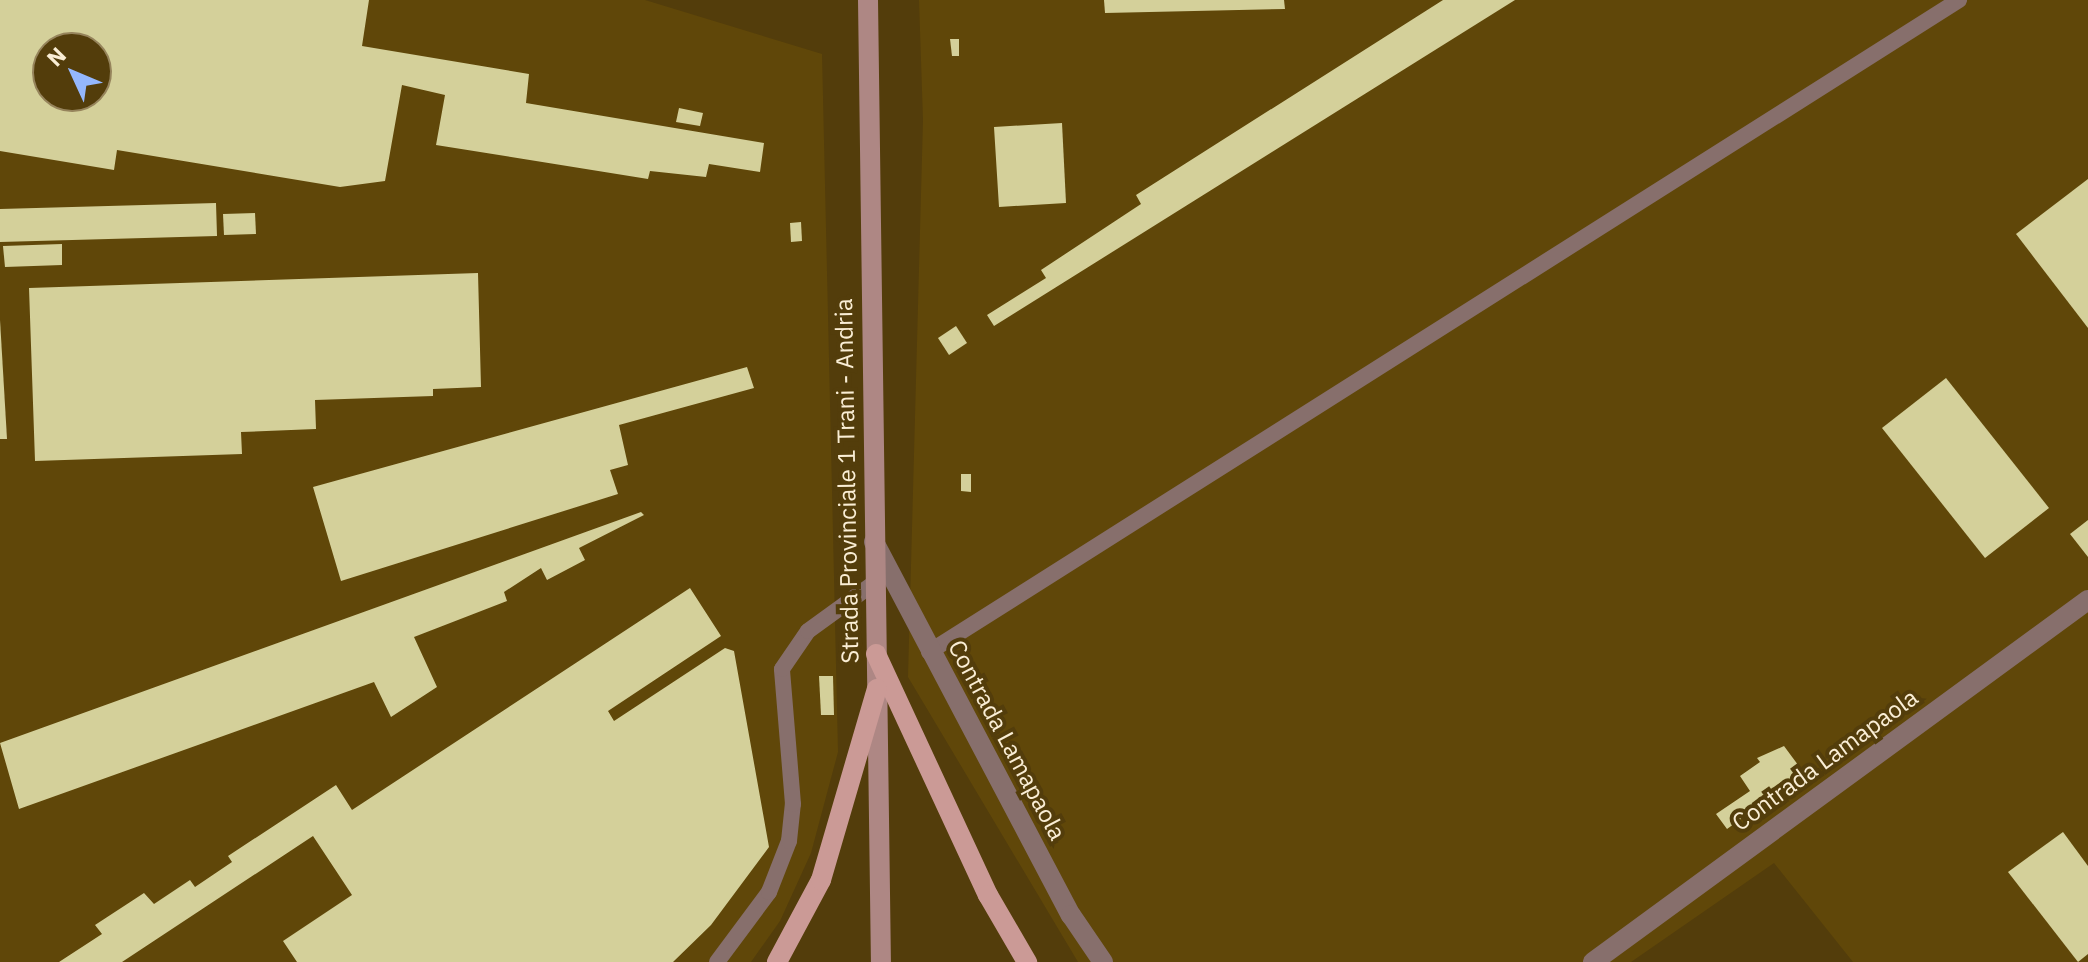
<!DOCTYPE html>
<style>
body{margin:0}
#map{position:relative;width:2088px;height:962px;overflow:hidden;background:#533d0b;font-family:"IBM Plex Sans",sans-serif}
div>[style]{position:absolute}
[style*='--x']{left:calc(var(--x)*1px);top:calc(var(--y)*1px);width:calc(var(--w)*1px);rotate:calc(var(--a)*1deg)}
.built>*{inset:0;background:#604709}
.building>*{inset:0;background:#d4d09a}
.lane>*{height:16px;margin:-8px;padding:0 8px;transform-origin:8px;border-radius:8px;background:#876f6c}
.street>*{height:20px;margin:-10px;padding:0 10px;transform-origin:10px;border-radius:10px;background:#876f6c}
.secondary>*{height:20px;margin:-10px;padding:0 10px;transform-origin:10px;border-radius:10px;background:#ae8784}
.primary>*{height:20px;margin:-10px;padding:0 10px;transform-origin:10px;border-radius:10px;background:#cb9a96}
span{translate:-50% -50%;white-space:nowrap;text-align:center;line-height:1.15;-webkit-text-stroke:8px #533d0b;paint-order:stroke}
.street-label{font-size:24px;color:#faeed5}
.north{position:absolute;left:32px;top:32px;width:80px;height:80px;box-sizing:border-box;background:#533d0b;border:2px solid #96845c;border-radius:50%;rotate:314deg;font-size:22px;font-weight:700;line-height:32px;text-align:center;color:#faeed5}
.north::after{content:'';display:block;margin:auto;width:28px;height:36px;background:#94b7fd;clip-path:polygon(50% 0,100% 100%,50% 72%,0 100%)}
</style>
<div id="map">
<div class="built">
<div style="clip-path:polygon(evenodd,0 0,645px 0,822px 54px,838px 752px,811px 853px,780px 921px,751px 962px,0 962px,0 0,48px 48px,96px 48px,96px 96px,48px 96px,48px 48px)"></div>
<div style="clip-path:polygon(919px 0,2088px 0,2088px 962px,1853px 962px,1774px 863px,1631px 962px,1078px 962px,908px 677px,923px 120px)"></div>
</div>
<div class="building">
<div style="clip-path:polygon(evenodd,0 0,369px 0,362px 46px,529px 74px,526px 103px,764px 143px,760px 172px,709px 164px,706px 177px,650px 171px,648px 179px,436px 145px,445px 95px,402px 85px,385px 181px,340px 187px,117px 150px,114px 170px,0 151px,0 0,48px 48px,96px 48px,96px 96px,48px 96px,48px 48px)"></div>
<div style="clip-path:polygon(1104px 0,1284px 0,1285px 9px,1105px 13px)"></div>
<div style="clip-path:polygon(1443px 0,1515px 0,994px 326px,987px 315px,1046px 278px,1041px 270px,1141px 204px,1136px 195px)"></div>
<div style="clip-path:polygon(950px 39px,959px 39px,959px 56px,952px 56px)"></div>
<div style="clip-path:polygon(679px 108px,703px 113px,700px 126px,676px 122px)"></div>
<div style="clip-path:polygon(1062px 123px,1066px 203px,999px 207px,994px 127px)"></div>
<div style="clip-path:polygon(2088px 179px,2088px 328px,2016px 234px)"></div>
<div style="clip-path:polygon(216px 203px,217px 236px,0 242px,0 209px)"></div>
<div style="clip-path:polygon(255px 213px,256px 234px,224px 235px,223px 214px)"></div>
<div style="clip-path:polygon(801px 222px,802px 241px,791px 242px,790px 223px)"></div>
<div style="clip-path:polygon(62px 244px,62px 265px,5px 267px,3px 246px)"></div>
<div style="clip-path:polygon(478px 273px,481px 387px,433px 389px,433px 396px,315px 400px,316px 429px,241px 432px,242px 454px,35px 461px,29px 288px)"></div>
<div style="clip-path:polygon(0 320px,7px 439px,0 439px)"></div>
<div style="clip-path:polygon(956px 326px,967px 343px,949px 355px,938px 338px)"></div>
<div style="clip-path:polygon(747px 367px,754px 388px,619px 425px,628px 465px,610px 470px,618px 494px,341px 581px,313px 487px)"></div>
<div style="clip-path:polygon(1946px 378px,2049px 508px,1985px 558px,1882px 428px)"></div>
<div style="clip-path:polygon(961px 474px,971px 474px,971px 492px,961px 491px)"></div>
<div style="clip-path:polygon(641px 512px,644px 515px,579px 548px,585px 560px,547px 580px,541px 568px,504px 592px,507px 601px,414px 637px,437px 687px,391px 717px,374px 682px,19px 809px,0 743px)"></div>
<div style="clip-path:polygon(2088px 520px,2088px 557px,2070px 534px)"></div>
<div style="clip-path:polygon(690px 588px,721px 636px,608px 711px,614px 721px,725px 648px,734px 651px,769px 847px,711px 925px,673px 962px,297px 962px,283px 941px,352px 895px,313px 836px,122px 962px,59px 962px,102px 934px,95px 925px,144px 893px,154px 904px,190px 880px,195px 887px,232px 862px,228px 856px,336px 785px,352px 810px)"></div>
<div style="clip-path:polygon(819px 676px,833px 676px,834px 715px,821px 715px)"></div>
<div style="clip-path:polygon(1784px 746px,1804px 773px,1727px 829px,1716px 814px,1750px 791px,1740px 776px,1760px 762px,1757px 758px)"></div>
<div style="clip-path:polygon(2063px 832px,2088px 866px,2088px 954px,2078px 962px,2008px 872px)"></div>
</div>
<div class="lane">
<div style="--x:929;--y:652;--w:1219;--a:-32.33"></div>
<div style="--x:717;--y:962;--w:87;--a:-53.4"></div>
<div style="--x:769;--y:892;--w:55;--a:-68.6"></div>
<div style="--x:789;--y:841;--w:37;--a:-84"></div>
<div style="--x:793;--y:804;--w:135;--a:-94.7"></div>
<div style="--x:782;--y:669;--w:46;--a:-55.6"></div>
<div style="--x:808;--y:631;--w:80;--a:-35.9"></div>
</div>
<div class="street">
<div style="--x:874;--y:542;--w:422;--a:62.2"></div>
<div style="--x:1071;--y:915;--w:57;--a:55.8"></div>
<div style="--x:1593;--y:962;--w:613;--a:-36.18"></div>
</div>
<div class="secondary">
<div style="--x:868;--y:0;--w:962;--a:89.23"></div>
</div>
<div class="primary">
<div style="--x:876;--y:654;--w:266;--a:65.1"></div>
<div style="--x:988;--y:895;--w:78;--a:59.8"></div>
<div style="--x:777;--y:962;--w:93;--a:-61.8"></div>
<div style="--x:821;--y:880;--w:199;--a:-73.7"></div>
</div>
<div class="street-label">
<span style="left:847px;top:481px;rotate:-91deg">Strada Provinciale 1 Trani - Andria</span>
<span style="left:1007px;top:740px;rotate:62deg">Contrada Lamapaola</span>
<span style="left:1825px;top:760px;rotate:-36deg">Contrada Lamapaola</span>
</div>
<div class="north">N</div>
</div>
